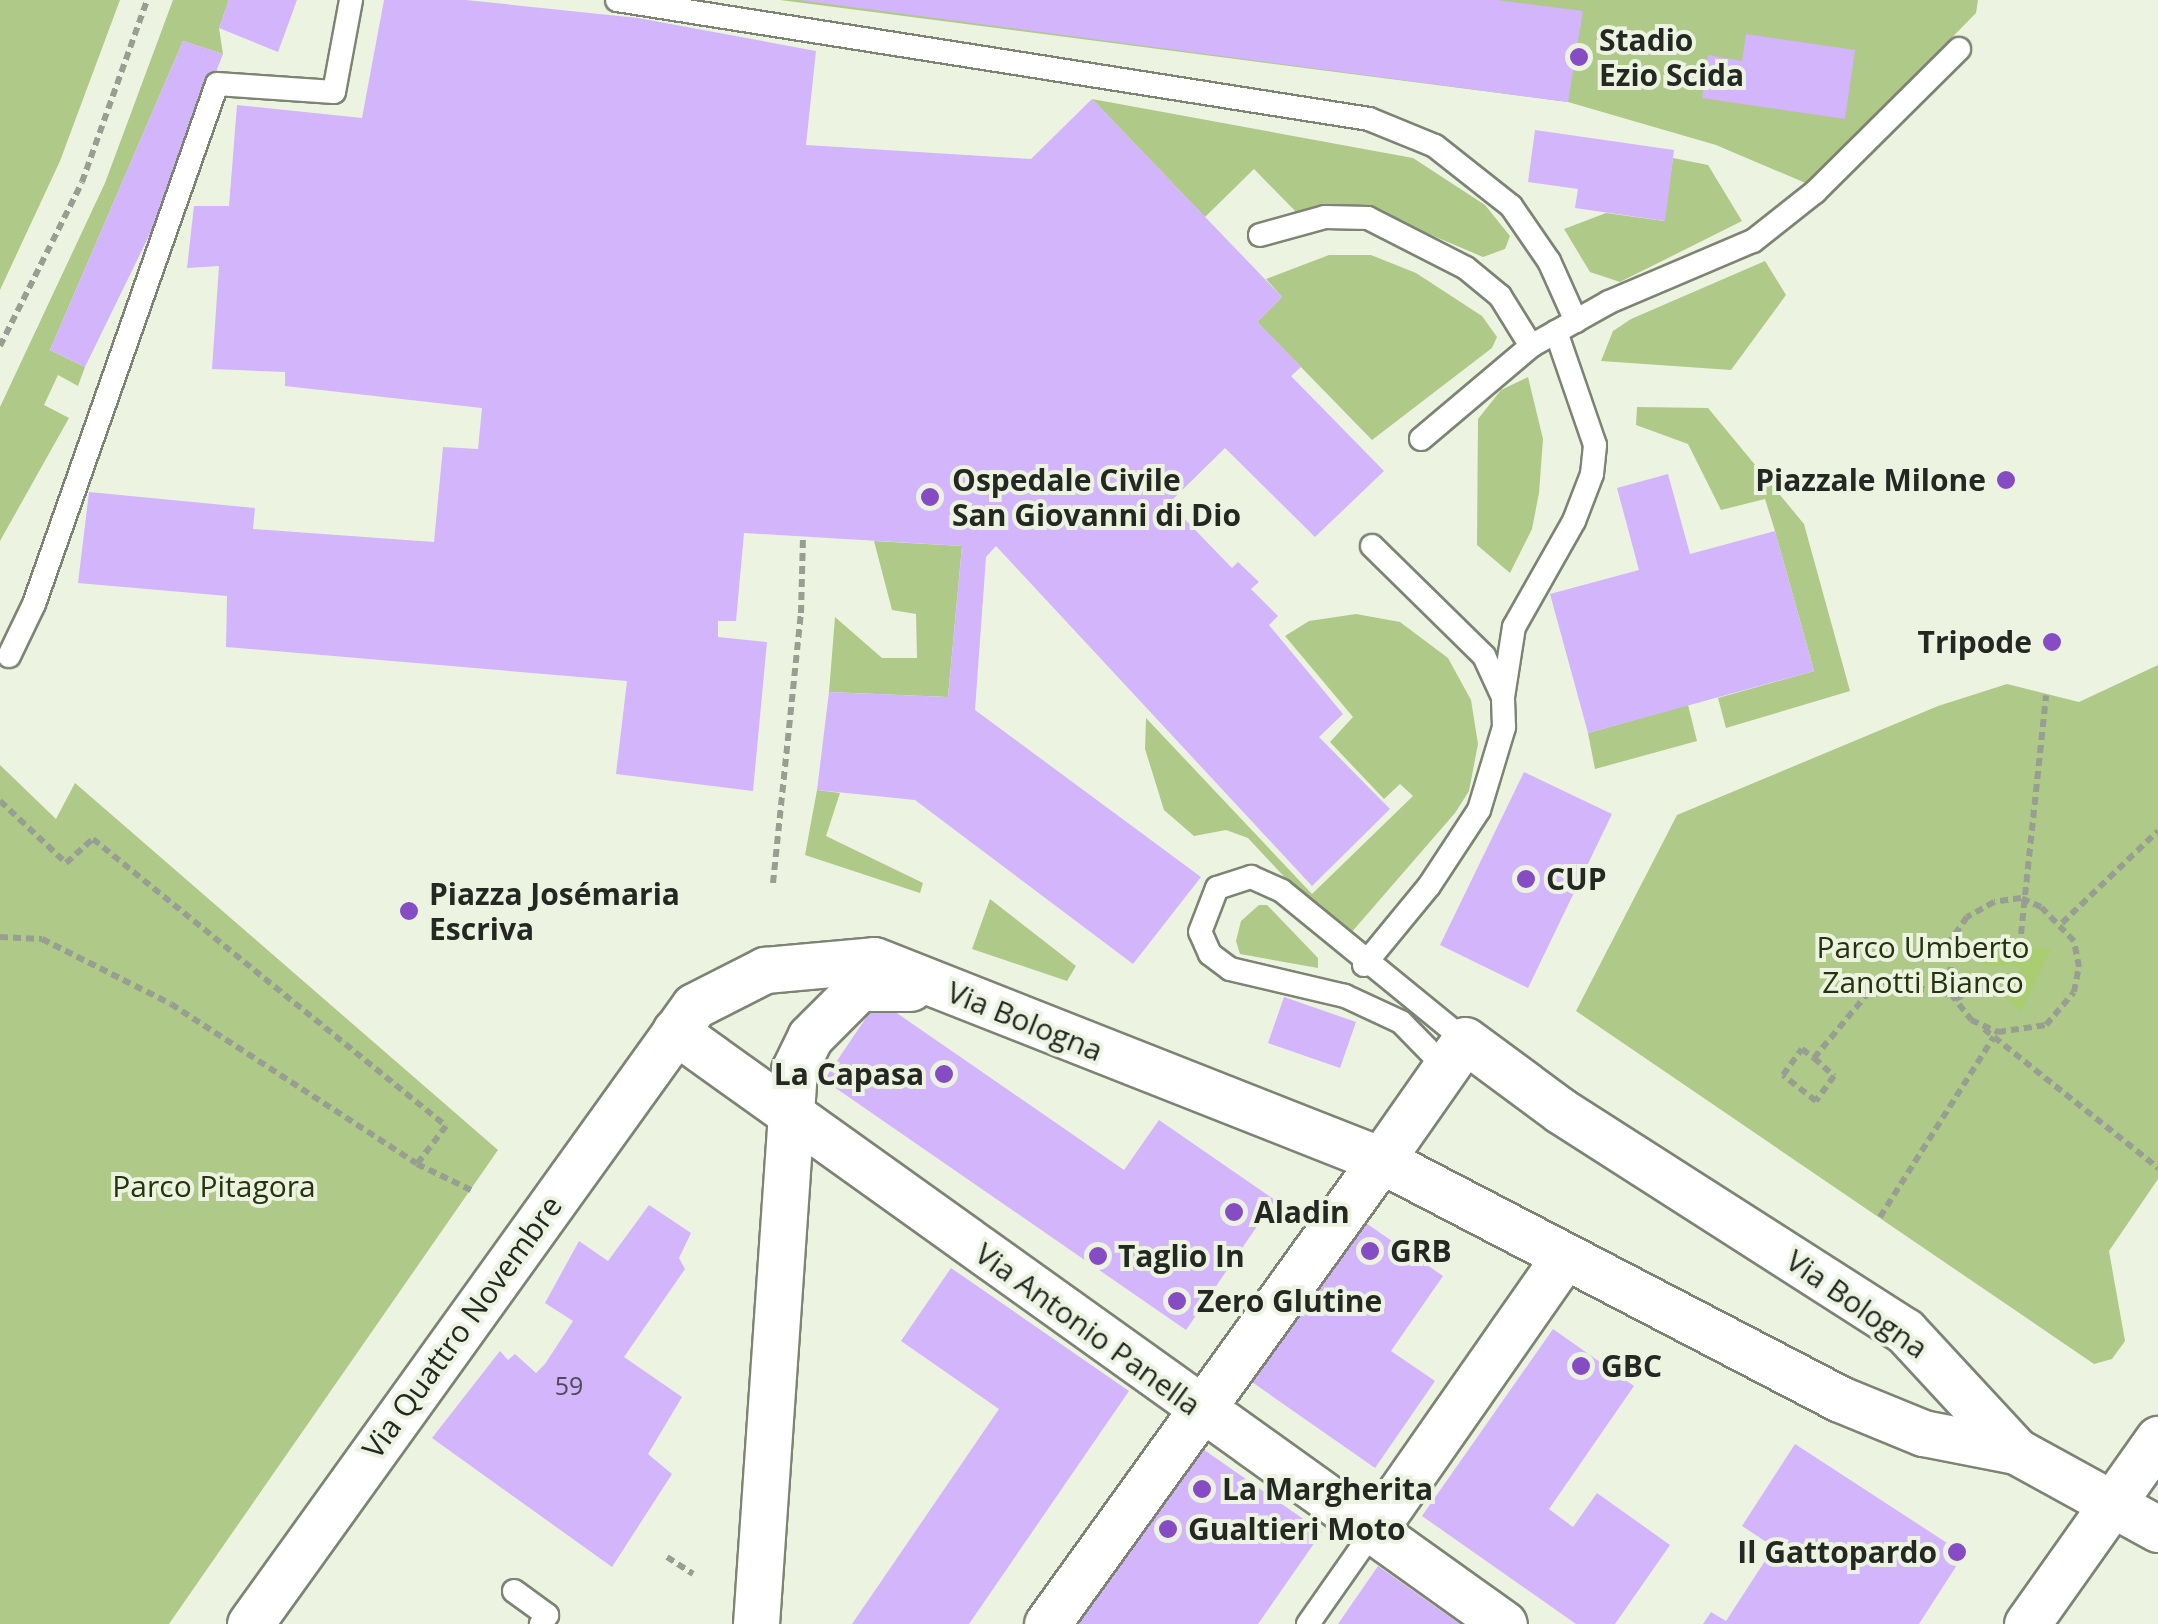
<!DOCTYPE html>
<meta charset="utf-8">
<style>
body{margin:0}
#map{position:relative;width:2158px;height:1624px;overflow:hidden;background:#ecf4e1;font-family:"Open Sans",sans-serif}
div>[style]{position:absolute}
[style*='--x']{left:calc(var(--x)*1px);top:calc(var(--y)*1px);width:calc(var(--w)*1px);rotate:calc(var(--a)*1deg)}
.green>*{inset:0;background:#afc988}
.water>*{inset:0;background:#a9cd70}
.building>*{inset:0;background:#d3b5fb}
.path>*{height:6px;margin-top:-3px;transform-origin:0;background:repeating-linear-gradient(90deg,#989e91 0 8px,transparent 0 13px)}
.roads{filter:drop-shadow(2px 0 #7d8473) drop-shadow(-2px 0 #7d8473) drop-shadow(0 2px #7d8473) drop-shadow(0 -2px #7d8473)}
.service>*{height:22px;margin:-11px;padding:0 11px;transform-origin:11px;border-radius:11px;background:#fff}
.minor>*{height:45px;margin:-22.5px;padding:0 22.5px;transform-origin:22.5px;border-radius:22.5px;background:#fff}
.dots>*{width:28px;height:28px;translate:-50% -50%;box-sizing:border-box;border:5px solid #ecf4e1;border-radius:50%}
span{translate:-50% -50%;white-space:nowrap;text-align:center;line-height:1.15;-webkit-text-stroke:8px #ecf4e1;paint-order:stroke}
.number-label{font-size:25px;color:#504b58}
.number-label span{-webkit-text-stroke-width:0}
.poi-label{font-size:30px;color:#252822;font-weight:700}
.left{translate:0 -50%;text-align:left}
.right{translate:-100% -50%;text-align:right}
.park-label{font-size:30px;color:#26330d}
.street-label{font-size:30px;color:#252822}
</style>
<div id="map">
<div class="green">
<div style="clip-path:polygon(0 0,120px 0,60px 161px,0 290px)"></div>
<div style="clip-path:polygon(173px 0,229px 0,219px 28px,223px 54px,183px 41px,50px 350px,85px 367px,78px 386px,58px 375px,44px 405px,69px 418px,0 541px,0 407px,105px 183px)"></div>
<div style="clip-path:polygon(780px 0,1978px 0,1976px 13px,1808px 184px,1716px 145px,1568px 102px)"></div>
<div style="clip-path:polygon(1092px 99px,1413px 158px,1485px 205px,1510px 236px,1505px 249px,1483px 257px,1363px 206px,1339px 204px,1299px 215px,1254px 169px,1205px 217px)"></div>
<div style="clip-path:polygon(1673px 158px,1708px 165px,1742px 221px,1620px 282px,1590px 272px,1564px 229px,1606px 213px,1664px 221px)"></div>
<div style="clip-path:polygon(1329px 255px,1371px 255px,1416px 273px,1482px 316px,1497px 337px,1492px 348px,1372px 440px,1257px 322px,1282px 297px,1266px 279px)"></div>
<div style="clip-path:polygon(1765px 261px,1786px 295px,1731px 370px,1601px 361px,1613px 331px,1631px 319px)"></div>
<div style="clip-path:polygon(1528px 377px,1543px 439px,1539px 493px,1532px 529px,1510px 573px,1477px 545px,1478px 419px,1501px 390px)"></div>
<div style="clip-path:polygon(1637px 407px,1708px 408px,1804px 524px,1850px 691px,1726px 728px,1718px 698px,1814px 671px,1775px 531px,1765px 499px,1721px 510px,1688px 444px,1636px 425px)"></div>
<div style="clip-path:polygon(874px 541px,962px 546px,948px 697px,829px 692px,835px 617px,882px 658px,917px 658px,916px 614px,892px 610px)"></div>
<div style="clip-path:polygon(1356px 614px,1400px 622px,1448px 658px,1471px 700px,1478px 744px,1469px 791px,1455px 813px,1344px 941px,1248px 838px,1226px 830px,1194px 836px,1164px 810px,1145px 749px,1146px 718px,1312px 894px,1413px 796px,1400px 784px,1384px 799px,1330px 742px,1353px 717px,1285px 636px,1309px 621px)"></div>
<div style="clip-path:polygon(2158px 665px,2158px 1179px,2109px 1251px,2125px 1341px,2112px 1359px,2094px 1364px,1576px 1011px,1677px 815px,1938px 706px,2007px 684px,2079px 702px)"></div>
<div style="clip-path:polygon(1688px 705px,1697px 741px,1595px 769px,1588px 733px)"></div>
<div style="clip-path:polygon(0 765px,56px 819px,75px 783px,498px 1150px,169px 1624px,0 1624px)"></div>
<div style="clip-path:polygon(817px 790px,840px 793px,826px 836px,923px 883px,920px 893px,805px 855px)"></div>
<div style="clip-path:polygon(990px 899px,1076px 966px,1067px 981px,972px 949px)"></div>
<div style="clip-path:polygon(1259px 905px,1267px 905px,1318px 958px,1318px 968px,1240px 954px,1236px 941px,1241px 921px)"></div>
</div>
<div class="water">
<div style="clip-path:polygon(1983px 942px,2051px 949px,2021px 1012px,2006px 999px,2021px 967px,1983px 965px)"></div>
</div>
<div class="building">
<div style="clip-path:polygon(229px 0,297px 0,278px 52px,219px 28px)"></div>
<div style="clip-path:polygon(384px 0,466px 0,638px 18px,816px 51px,806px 145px,1031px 159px,1092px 99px,1282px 297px,1257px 322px,1301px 367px,1291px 376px,1384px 471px,1315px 537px,1225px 448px,1169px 503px,1232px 568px,1238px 562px,1259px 582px,1251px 589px,1278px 616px,1269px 625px,1343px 714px,1319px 737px,1390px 809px,1312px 886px,996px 546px,986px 557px,975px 710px,1201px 877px,1133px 964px,915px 800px,817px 790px,829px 692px,948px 697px,962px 546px,744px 533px,736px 621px,718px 621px,718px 637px,767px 642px,753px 791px,616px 774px,627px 681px,226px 647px,227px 596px,78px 583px,89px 492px,255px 508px,253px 529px,434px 542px,443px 447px,478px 449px,482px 408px,285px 386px,285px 372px,212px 369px,219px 266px,187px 268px,194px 206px,229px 206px,237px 105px,362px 118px)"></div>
<div style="clip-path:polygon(799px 0,1497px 0,1583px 11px,1568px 102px)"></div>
<div style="clip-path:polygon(1746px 34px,1855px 50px,1845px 119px,1702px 98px,1708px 55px,1742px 61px)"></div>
<div style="clip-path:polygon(183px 41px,223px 54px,164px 205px,85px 367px,50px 350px)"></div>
<div style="clip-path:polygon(1535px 130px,1674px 150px,1665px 221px,1575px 208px,1578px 189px,1528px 182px)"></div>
<div style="clip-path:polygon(1668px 474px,1690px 554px,1775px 531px,1814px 671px,1588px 733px,1550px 594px,1639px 570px,1617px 488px)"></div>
<div style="clip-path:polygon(1524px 772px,1612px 814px,1528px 988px,1440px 945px)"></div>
<div style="clip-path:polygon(1284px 997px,1356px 1022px,1340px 1068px,1268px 1043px)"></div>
<div style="clip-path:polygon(878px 1000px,1124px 1170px,1159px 1120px,1275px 1200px,1186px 1330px,824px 1080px)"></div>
<div style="clip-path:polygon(649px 1205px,691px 1233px,679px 1258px,685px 1269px,624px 1357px,682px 1397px,648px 1454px,672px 1474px,612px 1567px,432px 1438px,500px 1351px,508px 1360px,515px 1354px,536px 1373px,545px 1364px,573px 1321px,545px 1303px,579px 1241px,608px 1261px)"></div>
<div style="clip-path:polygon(1360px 1219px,1443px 1276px,1391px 1351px,1435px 1381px,1375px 1468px,1249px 1380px)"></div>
<div style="clip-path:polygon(951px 1268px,1129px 1391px,969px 1624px,852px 1624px,999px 1409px,901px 1341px)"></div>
<div style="clip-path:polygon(1553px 1329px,1634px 1386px,1549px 1509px,1573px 1527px,1597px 1493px,1670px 1545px,1615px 1624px,1576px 1624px,1422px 1516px)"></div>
<div style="clip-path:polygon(1795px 1444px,1964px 1554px,1919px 1624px,1703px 1624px,1711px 1612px,1726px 1621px,1774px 1547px,1742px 1526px)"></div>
<div style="clip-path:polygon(1200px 1447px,1322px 1532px,1258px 1624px,1077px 1624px)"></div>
<div style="clip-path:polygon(1378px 1566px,1460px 1624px,1338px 1624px)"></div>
</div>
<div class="path">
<div style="--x:0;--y:346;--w:183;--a:-63.4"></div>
<div style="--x:82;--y:182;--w:193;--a:-70.3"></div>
<div style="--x:0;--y:801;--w:91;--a:43.2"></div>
<div style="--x:66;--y:863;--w:36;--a:-42"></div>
<div style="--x:93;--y:839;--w:455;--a:39.1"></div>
<div style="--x:446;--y:1126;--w:48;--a:127.3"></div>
<div style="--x:773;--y:883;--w:271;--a:-84.1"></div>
<div style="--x:801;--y:613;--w:76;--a:-88.5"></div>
<div style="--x:2062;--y:923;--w:133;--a:-43.8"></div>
<div style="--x:2021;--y:934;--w:240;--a:-84"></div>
<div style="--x:0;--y:937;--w:42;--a:2.7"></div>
<div style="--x:42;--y:939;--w:144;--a:26.7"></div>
<div style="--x:171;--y:1004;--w:293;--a:33"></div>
<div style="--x:417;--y:1164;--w:60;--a:25.7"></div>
<div style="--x:1955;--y:999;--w:50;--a:-25"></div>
<div style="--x:1984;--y:1029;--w:223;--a:38.6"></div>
<div style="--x:1814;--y:1058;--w:27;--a:42"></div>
<div style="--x:1834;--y:1076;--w:31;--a:126"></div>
<div style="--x:1816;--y:1101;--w:42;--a:-141.8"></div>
<div style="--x:1783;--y:1075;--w:32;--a:-54"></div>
<div style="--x:1802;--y:1049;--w:15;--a:37"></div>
<div style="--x:1814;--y:1058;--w:100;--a:-50.3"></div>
<div style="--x:1878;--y:981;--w:74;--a:10.1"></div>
<div style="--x:1951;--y:994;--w:33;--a:52"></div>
<div style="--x:1971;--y:1020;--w:30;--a:24"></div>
<div style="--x:1998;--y:1032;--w:49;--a:-8.3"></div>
<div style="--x:2046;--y:1025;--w:43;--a:-49.7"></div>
<div style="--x:2074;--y:992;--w:25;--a:-79"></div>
<div style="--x:2079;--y:967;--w:26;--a:-101"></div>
<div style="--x:2074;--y:941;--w:47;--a:-134.1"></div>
<div style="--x:2041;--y:907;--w:22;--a:-156"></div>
<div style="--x:2021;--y:898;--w:27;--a:172"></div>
<div style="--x:1994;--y:902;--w:31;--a:151"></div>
<div style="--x:1967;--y:917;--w:29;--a:125"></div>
<div style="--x:1950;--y:941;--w:53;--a:88.9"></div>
<div style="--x:1880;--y:1217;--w:213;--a:-57.7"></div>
<div style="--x:667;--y:1557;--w:31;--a:33"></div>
</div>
<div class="roads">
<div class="service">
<div style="--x:617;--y:0;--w:761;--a:8.99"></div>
<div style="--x:1369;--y:119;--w:71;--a:22.2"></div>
<div style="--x:1435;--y:146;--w:97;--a:38.3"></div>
<div style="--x:1511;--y:206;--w:67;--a:55.4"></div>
<div style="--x:1549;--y:261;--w:66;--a:65.8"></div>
<div style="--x:1260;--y:235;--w:67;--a:-15.5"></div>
<div style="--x:1325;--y:217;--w:43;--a:1.3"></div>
<div style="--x:1368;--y:218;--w:110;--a:27"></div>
<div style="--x:1466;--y:268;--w:44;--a:39.5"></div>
<div style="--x:1500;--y:296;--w:59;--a:58.2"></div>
<div style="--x:1421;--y:439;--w:144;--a:-40.2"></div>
<div style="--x:1531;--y:346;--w:90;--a:-29.4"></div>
<div style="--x:1609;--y:302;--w:156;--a:-23"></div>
<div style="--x:1753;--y:241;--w:79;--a:-38.3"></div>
<div style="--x:1815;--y:192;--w:203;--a:-44.8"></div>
<div style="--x:9;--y:656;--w:58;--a:-64.3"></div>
<div style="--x:34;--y:604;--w:551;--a:-70.61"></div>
<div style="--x:217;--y:84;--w:117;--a:3.9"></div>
<div style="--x:334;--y:92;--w:94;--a:-79.5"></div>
<div style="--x:1503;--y:697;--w:71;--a:-81.1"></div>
<div style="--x:1514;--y:627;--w:122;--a:-60.5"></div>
<div style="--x:1574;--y:521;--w:50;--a:-69"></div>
<div style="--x:1592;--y:474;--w:29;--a:-84"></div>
<div style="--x:1595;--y:445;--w:120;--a:-109"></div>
<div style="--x:1364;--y:965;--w:102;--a:-50.6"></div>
<div style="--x:1429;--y:886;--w:91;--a:-56.7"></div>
<div style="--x:1479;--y:810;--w:87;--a:-73.2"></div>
<div style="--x:1504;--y:727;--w:30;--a:-92"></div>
<div style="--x:1503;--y:697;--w:45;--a:-114.9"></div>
<div style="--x:1484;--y:656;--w:157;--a:-135.5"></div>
<div style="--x:1446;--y:1068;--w:64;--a:-134.4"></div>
<div style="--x:1401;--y:1022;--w:62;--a:-155.1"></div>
<div style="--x:1345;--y:996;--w:118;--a:-166.8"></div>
<div style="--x:1230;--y:969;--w:25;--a:-143"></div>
<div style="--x:1210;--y:954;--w:24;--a:-114"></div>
<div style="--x:1200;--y:932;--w:47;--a:-68.9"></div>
<div style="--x:1217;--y:888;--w:36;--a:-18"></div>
<div style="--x:1251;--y:877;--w:34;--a:24"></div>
<div style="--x:1282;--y:891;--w:236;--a:39.2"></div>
<div style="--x:514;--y:1591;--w:41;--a:36"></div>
<div style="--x:547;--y:1615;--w:11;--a:124"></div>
<div style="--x:1308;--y:1624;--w:113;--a:-55"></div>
</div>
<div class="minor">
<div style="--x:675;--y:1031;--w:1019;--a:35.58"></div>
<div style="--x:1373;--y:1531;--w:335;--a:-55.1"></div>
<div style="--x:250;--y:1624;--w:761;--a:-54.3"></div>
<div style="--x:694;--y:1006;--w:80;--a:-26.9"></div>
<div style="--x:765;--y:970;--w:109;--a:-5.2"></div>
<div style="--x:874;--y:960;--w:545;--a:21.53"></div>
<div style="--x:1381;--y:1160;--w:146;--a:-55"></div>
<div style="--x:1465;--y:1040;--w:119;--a:36.5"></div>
<div style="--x:1561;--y:1111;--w:408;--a:32.6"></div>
<div style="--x:1905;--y:1331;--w:163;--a:47.2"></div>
<div style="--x:756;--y:1624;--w:555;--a:-86.08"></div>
<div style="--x:794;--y:1070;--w:37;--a:-64"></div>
<div style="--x:810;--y:1037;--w:69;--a:-45"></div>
<div style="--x:859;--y:988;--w:51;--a:0"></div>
<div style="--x:1047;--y:1624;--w:572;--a:-54.25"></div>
<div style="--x:1381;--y:1160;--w:517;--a:27.51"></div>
<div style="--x:1840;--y:1399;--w:90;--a:22.3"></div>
<div style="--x:1923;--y:1433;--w:95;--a:11"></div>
<div style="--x:2016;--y:1451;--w:162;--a:28.8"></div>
<div style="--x:2027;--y:1624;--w:227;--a:-54.7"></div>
</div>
</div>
<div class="dots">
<div style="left:1579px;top:57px;background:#864cc3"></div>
<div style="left:2006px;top:480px;background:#864cc3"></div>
<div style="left:930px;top:497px;background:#864cc3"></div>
<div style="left:2052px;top:642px;background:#864cc3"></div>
<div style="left:1526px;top:879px;background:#864cc3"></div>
<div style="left:409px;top:911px;background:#864cc3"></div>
<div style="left:944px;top:1074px;background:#864cc3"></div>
<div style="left:1234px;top:1212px;background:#864cc3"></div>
<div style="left:1370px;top:1251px;background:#864cc3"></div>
<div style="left:1098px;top:1256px;background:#864cc3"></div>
<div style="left:1177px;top:1301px;background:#864cc3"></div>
<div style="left:1581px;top:1366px;background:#864cc3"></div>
<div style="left:1202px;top:1489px;background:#864cc3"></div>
<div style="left:1168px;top:1529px;background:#864cc3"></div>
<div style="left:1957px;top:1552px;background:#864cc3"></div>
</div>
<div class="number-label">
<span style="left:569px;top:1385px">59</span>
</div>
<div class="poi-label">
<span class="left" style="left:1599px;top:57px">Stadio<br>Ezio Scida</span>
<span class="left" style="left:952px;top:497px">Ospedale Civile<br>San Giovanni di Dio</span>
<span class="right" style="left:1986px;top:480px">Piazzale Milone</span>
<span class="right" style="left:2032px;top:642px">Tripode</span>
<span class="left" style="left:1546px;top:879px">CUP</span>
<span class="left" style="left:429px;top:911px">Piazza Josémaria<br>Escriva</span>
<span class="right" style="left:924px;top:1074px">La Capasa</span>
<span class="left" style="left:1254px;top:1212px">Aladin</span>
<span class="left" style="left:1390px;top:1251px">GRB</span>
<span class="left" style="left:1118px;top:1256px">Taglio In</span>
<span class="left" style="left:1197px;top:1301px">Zero Glutine</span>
<span class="left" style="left:1601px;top:1366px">GBC</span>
<span class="left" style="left:1222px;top:1489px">La Margherita</span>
<span class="left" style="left:1188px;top:1529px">Gualtieri Moto</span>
<span class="right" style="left:1937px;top:1552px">Il Gattopardo</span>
</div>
<div class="park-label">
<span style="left:1923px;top:964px">Parco Umberto<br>Zanotti Bianco</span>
<span style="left:214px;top:1186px">Parco Pitagora</span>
</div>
<div class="street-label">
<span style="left:1025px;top:1021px;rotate:22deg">Via Bologna</span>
<span style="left:1857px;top:1304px;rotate:35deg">Via Bologna</span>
<span style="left:462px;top:1327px;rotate:-54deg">Via Quattro Novembre</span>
<span style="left:1088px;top:1329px;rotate:36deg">Via Antonio Panella</span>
</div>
</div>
